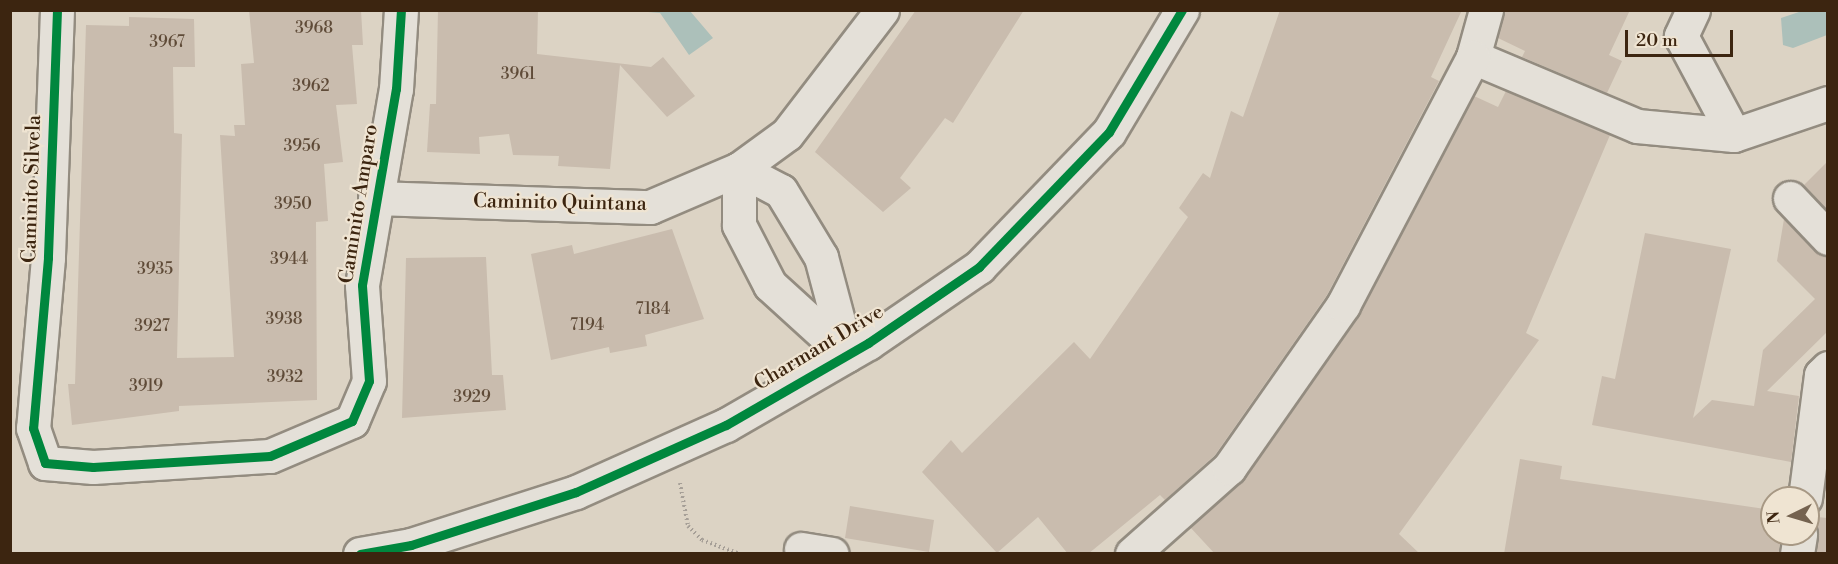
<!DOCTYPE html>
<style>
body{margin:0}
#map{position:relative;width:1838px;height:564px;overflow:hidden;background:#dcd3c4;font-family:"Libre Bodoni",serif}
div>[style]{position:absolute}
[style*='--x']{left:calc(var(--x)*1px);top:calc(var(--y)*1px);width:calc(var(--w)*1px);rotate:calc(var(--a)*1deg)}
.water>*{inset:0;background:#acc0ba}
.building>*{inset:0;background:#c9bcae}
.path>*{height:4px;margin-top:-2px;transform-origin:0;background:repeating-linear-gradient(90deg,#a69f97 0 1.5px,transparent 0 4.5px)}
.roads{filter:drop-shadow(2px 0 #938c80) drop-shadow(-2px 0 #938c80) drop-shadow(0 2px #938c80) drop-shadow(0 -2px #938c80)}
.minor>*{height:33px;margin:-16.5px;padding:0 16.5px;transform-origin:16.5px;border-radius:16.5px;background:#e4e0d8}
.cycleway>*{height:9px;margin:-4.5px;padding:0 4.5px;transform-origin:4.5px;border-radius:4.5px;background:#00873e}
span{translate:-50% -50%;white-space:nowrap;text-align:center;line-height:1.15;-webkit-text-stroke:4.5px #efe4d2;paint-order:stroke}
.number-label{font-size:16px;color:#5f4b38}
.number-label span{-webkit-text-stroke-width:0}
.street-label{font-size:20px;color:#3c2510}
.frame{position:absolute;inset:0;border:12px solid #3c2510;pointer-events:none}
.north{position:absolute;left:1760px;top:486px;width:60px;height:60px;box-sizing:border-box;background:#efe4d2;border:2px solid #a79884;border-radius:50%;rotate:265deg;font-size:16px;font-weight:700;line-height:24px;text-align:center;color:#3c2510}
.north::after{content:'';display:block;margin:auto;width:21px;height:27px;background:#74624f;clip-path:polygon(50% 0,100% 100%,50% 72%,0 100%)}
.scale{position:absolute;left:1625px;top:30px;width:108px;height:27px;box-sizing:border-box;border:3px solid #3c2510;border-top:0;padding-left:8px;font-size:18px;line-height:21px;white-space:nowrap;color:#3c2510;-webkit-text-stroke:4px #efe4d2;paint-order:stroke}
</style>
<div id="map">
<div class="water">
<div style="clip-path:polygon(1802px 11px,1827px 11px,1827px 35px,1793px 48px,1783px 45px,1781px 18px)"></div>
<div style="clip-path:polygon(648px 12px,690px 11px,713px 38px,689px 55px,660px 13px)"></div>
</div>
<div class="building">
<div style="clip-path:polygon(249px 10px,361px 10px,363px 45px,352px 45px,357px 104px,336px 105px,343px 162px,324px 164px,328px 221px,316px 222px,317px 400px,179px 406px,179px 411px,72px 425px,68px 384px,75px 384px,86px 25px,129px 26px,129px 17px,194px 19px,195px 67px,173px 67px,174px 133px,182px 134px,177px 358px,234px 357px,220px 135px,235px 136px,234px 125px,245px 125px,241px 64px,254px 63px)"></div>
<div style="clip-path:polygon(438px 10px,538px 10px,537px 54px,651px 67px,663px 57px,695px 96px,667px 117px,620px 65px,610px 169px,558px 166px,559px 156px,513px 155px,509px 134px,479px 137px,480px 154px,427px 152px,430px 104px,436px 104px)"></div>
<div style="clip-path:polygon(916px 10px,1024px 10px,953px 123px,945px 118px,900px 178px,911px 188px,883px 212px,815px 152px)"></div>
<div style="clip-path:polygon(1280px 10px,1462px 10px,1431px 77px,1439px 81px,1327px 295px,1215px 455px,1165px 500px,1160px 495px,1088px 554px,1068px 554px,1038px 517px,997px 553px,922px 472px,951px 440px,962px 453px,1074px 342px,1090px 359px,1188px 217px,1179px 208px,1203px 173px,1210px 178px,1231px 111px,1243px 117px)"></div>
<div style="clip-path:polygon(1504px 10px,1630px 10px,1609px 55px,1622px 61px,1607px 93px,1522px 57px,1525px 51px,1498px 38px)"></div>
<div style="clip-path:polygon(1506px 91px,1610px 135px,1526px 333px,1539px 340px,1399px 534px,1420px 554px,1215px 554px,1190px 527px,1244px 479px,1358px 316px,1474px 96px,1498px 107px)"></div>
<div style="clip-path:polygon(1827px 162px,1827px 210px,1804px 185px)"></div>
<div style="clip-path:polygon(1784px 219px,1814px 251px,1827px 256px,1827px 332px,1767px 391px,1799px 396px,1791px 462px,1592px 425px,1602px 376px,1615px 379px,1645px 233px,1731px 249px,1693px 418px,1712px 400px,1754px 406px,1763px 350px,1815px 299px,1777px 261px)"></div>
<div style="clip-path:polygon(672px 229px,704px 319px,645px 335px,647px 346px,610px 353px,609px 347px,551px 360px,531px 254px,572px 245px,574px 254px)"></div>
<div style="clip-path:polygon(486px 257px,492px 375px,503px 375px,506px 410px,402px 418px,406px 258px)"></div>
<div style="clip-path:polygon(1520px 459px,1562px 466px,1560px 479px,1772px 510px,1772px 534px,1781px 534px,1779px 554px,1504px 554px)"></div>
<div style="clip-path:polygon(850px 506px,934px 520px,929px 552px,845px 538px)"></div>
<div style="clip-path:polygon(1808px 516px,1827px 518px,1827px 554px,1816px 554px,1818px 528px)"></div>
</div>
<div class="path">
<div style="--x:680;--y:483;--w:44;--a:79.5"></div>
<div style="--x:688;--y:526;--w:20;--a:45"></div>
<div style="--x:702;--y:540;--w:40;--a:20.2"></div>
</div>
<div class="roads">
<div class="minor">
<div style="--x:57;--y:10;--w:248;--a:92.1"></div>
<div style="--x:48;--y:258;--w:171;--a:95"></div>
<div style="--x:33;--y:428;--w:37;--a:71"></div>
<div style="--x:45;--y:463;--w:48;--a:4.8"></div>
<div style="--x:93;--y:467;--w:177;--a:-3.6"></div>
<div style="--x:270;--y:456;--w:89;--a:-23.1"></div>
<div style="--x:352;--y:421;--w:43;--a:-67"></div>
<div style="--x:369;--y:381;--w:96;--a:-94.2"></div>
<div style="--x:362;--y:285;--w:199;--a:-80.2"></div>
<div style="--x:396;--y:89;--w:79;--a:-86.4"></div>
<div style="--x:1486;--y:10;--w:49;--a:105.5"></div>
<div style="--x:1473;--y:57;--w:178;--a:22.8"></div>
<div style="--x:1637;--y:126;--w:97;--a:5.3"></div>
<div style="--x:1734;--y:135;--w:99;--a:-18.8"></div>
<div style="--x:1693;--y:10;--w:29;--a:115"></div>
<div style="--x:1681;--y:36;--w:112;--a:61.8"></div>
<div style="--x:739;--y:169;--w:47;--a:27.6"></div>
<div style="--x:781;--y:191;--w:77;--a:58.8"></div>
<div style="--x:821;--y:257;--w:101;--a:75.1"></div>
<div style="--x:847;--y:355;--w:104;--a:-137.7"></div>
<div style="--x:770;--y:285;--w:68;--a:-117.3"></div>
<div style="--x:739;--y:225;--w:56;--a:-90"></div>
<div style="--x:375;--y:198;--w:275;--a:1.9"></div>
<div style="--x:650;--y:207;--w:97;--a:-23.1"></div>
<div style="--x:739;--y:169;--w:59;--a:-36.1"></div>
<div style="--x:787;--y:134;--w:156;--a:-52.5"></div>
<div style="--x:1790;--y:198;--w:55;--a:46.5"></div>
<div style="--x:1805;--y:498;--w:124;--a:-82.6"></div>
<div style="--x:1821;--y:375;--w:10;--a:-45"></div>
<div style="--x:801;--y:549;--w:31;--a:9"></div>
<div style="--x:360;--y:554;--w:52;--a:-10"></div>
<div style="--x:411;--y:545;--w:173;--a:-17.8"></div>
<div style="--x:576;--y:492;--w:164;--a:-24.1"></div>
<div style="--x:726;--y:425;--w:164;--a:-30"></div>
<div style="--x:868;--y:343;--w:135;--a:-34.4"></div>
<div style="--x:979;--y:267;--w:187;--a:-46.1"></div>
<div style="--x:1109;--y:132;--w:142;--a:-59.1"></div>
<div style="--x:1132;--y:554;--w:130;--a:-41.6"></div>
<div style="--x:1229;--y:468;--w:199;--a:-55"></div>
<div style="--x:1343;--y:305;--w:280;--a:-62.3"></div>
<div style="--x:1797;--y:554;--w:20;--a:-81"></div>
</div>
</div>
<div class="cycleway">
<div style="--x:57;--y:10;--w:248;--a:92.1"></div>
<div style="--x:48;--y:258;--w:171;--a:95"></div>
<div style="--x:33;--y:428;--w:37;--a:71"></div>
<div style="--x:45;--y:463;--w:48;--a:4.8"></div>
<div style="--x:93;--y:467;--w:177;--a:-3.6"></div>
<div style="--x:270;--y:456;--w:89;--a:-23.1"></div>
<div style="--x:352;--y:421;--w:43;--a:-67"></div>
<div style="--x:369;--y:381;--w:96;--a:-94.2"></div>
<div style="--x:362;--y:285;--w:199;--a:-80.2"></div>
<div style="--x:396;--y:89;--w:79;--a:-86.4"></div>
<div style="--x:360;--y:554;--w:52;--a:-10"></div>
<div style="--x:411;--y:545;--w:173;--a:-17.8"></div>
<div style="--x:576;--y:492;--w:164;--a:-24.1"></div>
<div style="--x:726;--y:425;--w:164;--a:-30"></div>
<div style="--x:868;--y:343;--w:135;--a:-34.4"></div>
<div style="--x:979;--y:267;--w:187;--a:-46.1"></div>
<div style="--x:1109;--y:132;--w:142;--a:-59.1"></div>
</div>
<div class="number-label">
<span style="left:314px;top:28px">3968</span>
<span style="left:167px;top:42px">3967</span>
<span style="left:518px;top:74px">3961</span>
<span style="left:311px;top:86px">3962</span>
<span style="left:302px;top:146px">3956</span>
<span style="left:293px;top:204px">3950</span>
<span style="left:289px;top:259px">3944</span>
<span style="left:155px;top:269px">3935</span>
<span style="left:653px;top:309px">7184</span>
<span style="left:284px;top:319px">3938</span>
<span style="left:587px;top:325px">7194</span>
<span style="left:152px;top:326px">3927</span>
<span style="left:285px;top:377px">3932</span>
<span style="left:146px;top:386px">3919</span>
<span style="left:472px;top:397px">3929</span>
</div>
<div class="street-label">
<span style="left:32px;top:189px;rotate:-88deg">Caminito Silvela</span>
<span style="left:560px;top:203px;rotate:1deg">Caminito Quintana</span>
<span style="left:359px;top:204px;rotate:-81deg">Caminito Amparo</span>
<span style="left:819px;top:348px;rotate:-31deg">Charmant Drive</span>
</div>
<div class="frame"></div>
<div class="north">N</div>
<div class="scale">20 m</div>
</div>
